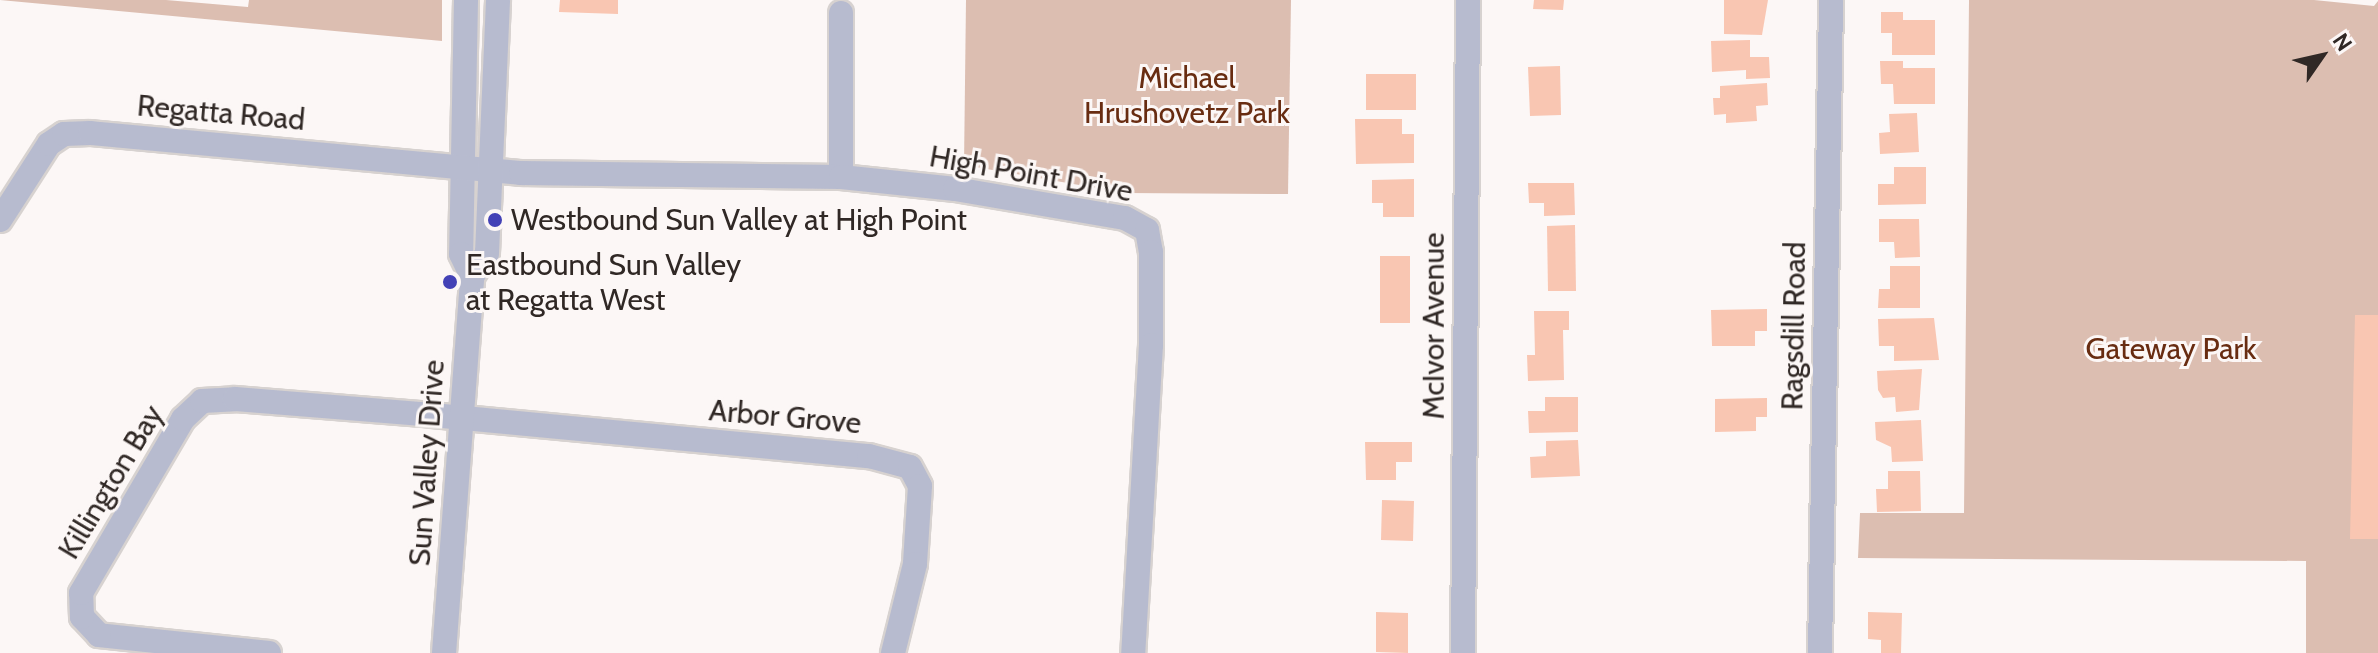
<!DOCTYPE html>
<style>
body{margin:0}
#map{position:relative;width:2378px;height:653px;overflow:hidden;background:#fcf7f6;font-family:Cabin,sans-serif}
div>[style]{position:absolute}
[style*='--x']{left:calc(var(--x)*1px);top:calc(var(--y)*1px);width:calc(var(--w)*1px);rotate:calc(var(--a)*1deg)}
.green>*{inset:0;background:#dcbeb1}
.building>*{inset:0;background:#f9c6b2}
.roads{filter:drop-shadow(2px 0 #d7d2d0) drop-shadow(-2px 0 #d7d2d0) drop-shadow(0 2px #d7d2d0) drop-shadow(0 -2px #d7d2d0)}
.minor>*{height:24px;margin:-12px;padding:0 12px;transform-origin:12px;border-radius:12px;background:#b7bbcf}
.dots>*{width:22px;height:22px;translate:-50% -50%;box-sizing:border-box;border:4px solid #fcf7f6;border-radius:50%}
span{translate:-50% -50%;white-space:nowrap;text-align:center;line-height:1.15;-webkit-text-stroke:6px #fcf7f6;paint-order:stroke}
.park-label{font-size:30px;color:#682c11}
.street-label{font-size:30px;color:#302825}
.poi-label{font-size:30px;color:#302825}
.left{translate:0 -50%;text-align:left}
.north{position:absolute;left:2282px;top:16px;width:80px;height:80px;-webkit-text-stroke:6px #fcf7f6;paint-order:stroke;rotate:56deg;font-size:22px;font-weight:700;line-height:32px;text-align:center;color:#302825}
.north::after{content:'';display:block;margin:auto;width:28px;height:36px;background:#302825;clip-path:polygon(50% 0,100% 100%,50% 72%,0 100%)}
</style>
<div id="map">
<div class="green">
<div style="clip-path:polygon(0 0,166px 0,248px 7px,249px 0,442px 0,442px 41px)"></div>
<div style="clip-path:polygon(966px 0,1291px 0,1288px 194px,1125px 193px,964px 165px)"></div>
<div style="clip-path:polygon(1969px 0,2314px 0,2374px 6px,2378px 1px,2378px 653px,2306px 653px,2306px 561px,1858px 558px,1860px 513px,1964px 513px)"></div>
</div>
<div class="building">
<div style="clip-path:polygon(560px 0,618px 0,618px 14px,559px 12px)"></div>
<div style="clip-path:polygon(1534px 0,1564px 0,1563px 10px,1533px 9px)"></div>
<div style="clip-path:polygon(1724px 0,1768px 0,1762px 35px,1724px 34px)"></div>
<div style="clip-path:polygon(1881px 12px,1903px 12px,1903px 20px,1935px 20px,1935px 55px,1892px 55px,1892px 33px,1881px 33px)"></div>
<div style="clip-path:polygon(1750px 40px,1750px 57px,1769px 57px,1770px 78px,1746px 79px,1746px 70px,1712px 72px,1711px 41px)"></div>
<div style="clip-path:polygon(1880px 61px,1903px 61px,1903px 68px,1935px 68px,1935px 104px,1894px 104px,1893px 84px,1881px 84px)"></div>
<div style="clip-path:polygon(1560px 66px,1561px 115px,1530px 116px,1528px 67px)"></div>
<div style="clip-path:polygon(1366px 74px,1416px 74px,1416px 110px,1366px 110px)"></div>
<div style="clip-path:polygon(1767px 83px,1768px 105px,1756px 106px,1757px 121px,1726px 123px,1726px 114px,1714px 115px,1713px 98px,1720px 98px,1720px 86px)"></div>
<div style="clip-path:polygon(1917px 113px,1919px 152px,1880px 154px,1879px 133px,1890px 132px,1889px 114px)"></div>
<div style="clip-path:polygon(1355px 119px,1402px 119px,1402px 134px,1414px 134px,1414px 163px,1356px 164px)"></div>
<div style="clip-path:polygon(1894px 167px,1926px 167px,1926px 204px,1878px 205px,1878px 184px,1894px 184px)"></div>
<div style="clip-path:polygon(1414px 179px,1414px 217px,1383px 217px,1383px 203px,1372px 203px,1372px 180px)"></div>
<div style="clip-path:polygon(1528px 183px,1574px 183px,1575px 215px,1544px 216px,1544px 203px,1529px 203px)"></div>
<div style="clip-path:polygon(1879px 219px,1919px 219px,1920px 257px,1895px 258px,1894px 242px,1879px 242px)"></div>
<div style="clip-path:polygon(1575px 225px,1576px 291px,1548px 291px,1547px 226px)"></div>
<div style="clip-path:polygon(1380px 256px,1410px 256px,1410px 323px,1380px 323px)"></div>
<div style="clip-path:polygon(1890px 266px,1920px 266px,1920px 308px,1878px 308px,1879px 289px,1890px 289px)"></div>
<div style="clip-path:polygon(1767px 309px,1767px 331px,1755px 331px,1755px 346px,1712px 346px,1711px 310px)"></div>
<div style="clip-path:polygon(1534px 311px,1569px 311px,1569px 330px,1563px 330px,1564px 380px,1528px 381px,1527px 355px,1535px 355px)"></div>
<div style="clip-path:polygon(2355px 315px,2378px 315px,2378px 539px,2350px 539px)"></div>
<div style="clip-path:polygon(1934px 318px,1939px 360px,1894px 361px,1894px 346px,1879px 346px,1878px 319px)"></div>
<div style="clip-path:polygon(1922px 369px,1919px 410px,1896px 412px,1895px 397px,1883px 398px,1878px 390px,1877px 371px)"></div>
<div style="clip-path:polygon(1545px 397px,1578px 397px,1578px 432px,1529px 433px,1528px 411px,1545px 411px)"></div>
<div style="clip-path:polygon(1767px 398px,1767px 417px,1756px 417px,1756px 431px,1715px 432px,1715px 399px)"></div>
<div style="clip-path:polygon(1921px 420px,1923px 461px,1892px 462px,1891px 447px,1876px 440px,1875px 422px)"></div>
<div style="clip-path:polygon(1578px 440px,1580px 476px,1531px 478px,1530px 457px,1546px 456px,1546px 441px)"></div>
<div style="clip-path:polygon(1365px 442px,1412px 442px,1412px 462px,1396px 462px,1396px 480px,1366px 480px)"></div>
<div style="clip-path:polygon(1888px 471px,1920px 471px,1921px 511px,1877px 512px,1876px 489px,1888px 489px)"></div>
<div style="clip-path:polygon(1382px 500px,1414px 501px,1413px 541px,1381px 540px)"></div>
<div style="clip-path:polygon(1376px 612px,1408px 613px,1408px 653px,1376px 652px)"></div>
<div style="clip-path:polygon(1868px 612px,1902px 613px,1901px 653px,1881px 653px,1881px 640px,1868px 639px)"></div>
</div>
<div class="roads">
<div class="minor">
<div style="--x:466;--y:0;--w:254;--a:91.1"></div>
<div style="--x:461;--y:254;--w:25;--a:64"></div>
<div style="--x:841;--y:177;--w:164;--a:-90"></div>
<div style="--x:0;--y:220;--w:90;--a:-57.2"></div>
<div style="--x:49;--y:144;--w:18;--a:-34"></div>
<div style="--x:64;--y:134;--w:26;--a:-2"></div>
<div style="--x:90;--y:133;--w:433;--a:5.3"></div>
<div style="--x:521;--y:173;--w:320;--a:0.7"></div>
<div style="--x:841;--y:177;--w:115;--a:6"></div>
<div style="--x:955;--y:189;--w:172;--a:9.7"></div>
<div style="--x:1125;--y:218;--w:25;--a:29"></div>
<div style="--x:1147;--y:230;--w:22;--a:80"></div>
<div style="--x:1151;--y:252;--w:93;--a:90"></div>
<div style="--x:1151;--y:345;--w:309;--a:93.3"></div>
<div style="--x:269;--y:653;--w:171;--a:-174"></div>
<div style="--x:99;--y:635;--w:25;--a:-133"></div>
<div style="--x:82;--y:617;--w:24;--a:-92"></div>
<div style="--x:81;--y:593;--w:202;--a:-59.6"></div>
<div style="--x:183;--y:419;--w:26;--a:-43"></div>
<div style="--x:202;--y:401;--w:33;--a:-3"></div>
<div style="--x:235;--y:399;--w:198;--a:4.6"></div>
<div style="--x:432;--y:415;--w:439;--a:5.4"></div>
<div style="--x:869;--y:456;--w:42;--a:15"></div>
<div style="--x:910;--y:467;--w:21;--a:62"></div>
<div style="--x:920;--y:486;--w:78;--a:93.7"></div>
<div style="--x:915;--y:564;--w:92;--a:103.9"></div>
<div style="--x:444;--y:653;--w:377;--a:-85.7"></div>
<div style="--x:472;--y:277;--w:28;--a:-58"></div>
<div style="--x:487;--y:253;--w:253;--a:-87.5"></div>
<div style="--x:1463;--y:653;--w:653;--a:-89.56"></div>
<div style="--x:1820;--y:653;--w:653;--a:-89.03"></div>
</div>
</div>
<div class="dots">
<div style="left:495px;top:220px;background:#4341b6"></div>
<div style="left:450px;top:282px;background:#4341b6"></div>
</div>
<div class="park-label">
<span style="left:1187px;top:95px">Michael<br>Hrushovetz Park</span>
<span style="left:2171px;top:349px">Gateway Park</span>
</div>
<div class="street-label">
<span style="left:221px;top:113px;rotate:5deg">Regatta Road</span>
<span style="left:1031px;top:174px;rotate:10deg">High Point Drive</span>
<span style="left:1434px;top:326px;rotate:-90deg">McIvor Avenue</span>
<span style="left:1794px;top:326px;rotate:-89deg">Ragsdill Road</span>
<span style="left:785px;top:417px;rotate:5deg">Arbor Grove</span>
<span style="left:427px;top:463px;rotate:-86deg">Sun Valley Drive</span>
<span style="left:111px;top:482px;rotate:-59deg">Killington Bay</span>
</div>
<div class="poi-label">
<span class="left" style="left:511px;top:220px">Westbound Sun Valley at High Point</span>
<span class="left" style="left:466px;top:282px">Eastbound Sun Valley<br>at Regatta West</span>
</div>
<div class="north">N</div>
</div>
